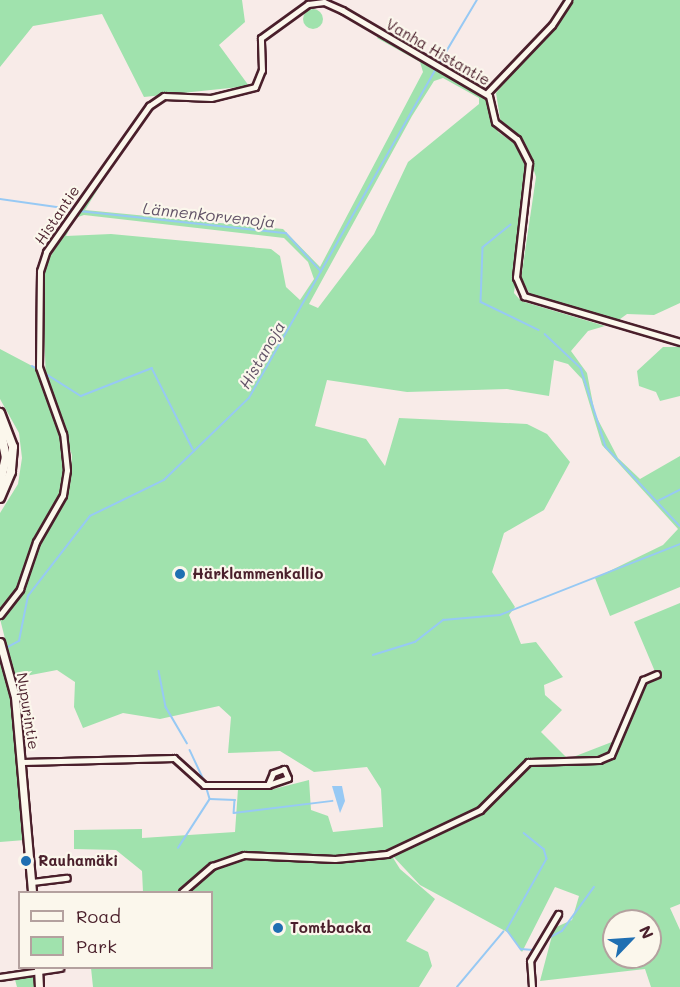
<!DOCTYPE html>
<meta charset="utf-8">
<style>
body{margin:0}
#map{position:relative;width:680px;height:987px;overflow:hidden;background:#f8ebe8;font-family:Mali,sans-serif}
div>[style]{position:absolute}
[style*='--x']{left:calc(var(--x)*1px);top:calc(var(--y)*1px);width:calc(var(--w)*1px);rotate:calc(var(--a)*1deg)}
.green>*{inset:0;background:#a0e2ad}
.round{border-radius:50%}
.water>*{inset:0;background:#97c9f4}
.stream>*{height:1.5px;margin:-0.75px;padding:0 0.75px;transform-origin:0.75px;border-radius:0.75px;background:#97c9f4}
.roads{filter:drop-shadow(2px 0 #4a1f2b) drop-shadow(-2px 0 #4a1f2b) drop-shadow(0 2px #4a1f2b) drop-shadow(0 -2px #4a1f2b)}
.minor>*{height:5px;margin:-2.5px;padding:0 2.5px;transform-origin:2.5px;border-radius:2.5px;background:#fbf7ec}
.major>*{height:7px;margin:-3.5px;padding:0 3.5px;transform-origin:3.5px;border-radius:3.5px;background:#fbf7ec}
.highway>*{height:8px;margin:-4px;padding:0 4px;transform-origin:4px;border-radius:4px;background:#fbf7ec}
.dots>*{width:16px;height:16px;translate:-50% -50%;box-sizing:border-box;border:3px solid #fbf7ec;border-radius:50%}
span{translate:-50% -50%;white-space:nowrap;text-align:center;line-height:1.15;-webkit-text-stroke:4.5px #fbf7ec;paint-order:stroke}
.street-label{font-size:15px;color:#4a1f2b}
.poi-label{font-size:15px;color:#4a1f2b;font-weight:700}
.left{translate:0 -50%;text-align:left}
.water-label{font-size:16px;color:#615267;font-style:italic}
.legend{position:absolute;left:18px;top:891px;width:195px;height:78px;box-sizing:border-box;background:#fbf7ec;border:2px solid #b4a19f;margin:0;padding:8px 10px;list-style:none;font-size:18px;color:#4a1f2b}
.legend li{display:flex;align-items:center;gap:12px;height:30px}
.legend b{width:30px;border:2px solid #b4a19f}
.north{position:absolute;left:602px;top:909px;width:60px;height:60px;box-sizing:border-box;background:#fbf7ec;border:2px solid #b4a19f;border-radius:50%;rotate:65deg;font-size:16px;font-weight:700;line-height:24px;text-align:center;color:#4a1f2b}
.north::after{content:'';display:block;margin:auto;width:21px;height:27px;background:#1f6fb2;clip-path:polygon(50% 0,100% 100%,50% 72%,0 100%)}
</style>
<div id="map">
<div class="green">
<div style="clip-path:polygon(0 0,242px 0,245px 22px,219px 45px,249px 86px,144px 97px,102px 14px,33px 26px,0 67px)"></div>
<div style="clip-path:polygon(573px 0,680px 0,680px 303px,654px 315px,627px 314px,616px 322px,531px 296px,521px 279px,536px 177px,527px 149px,501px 124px,496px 93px)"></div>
<div class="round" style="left:303px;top:9px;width:20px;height:20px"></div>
<div style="clip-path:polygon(evenodd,380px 33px,486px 97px,498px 132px,521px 148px,529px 171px,514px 293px,521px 301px,605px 326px,588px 331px,571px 351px,587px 373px,595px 414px,618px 458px,640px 479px,680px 456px,680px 587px,610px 616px,595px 578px,663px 545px,678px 529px,602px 445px,582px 379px,568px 364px,554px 360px,549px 396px,507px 389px,407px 392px,327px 380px,315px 426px,366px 439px,385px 466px,399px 418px,527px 424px,547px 434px,570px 462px,544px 510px,504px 533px,492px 572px,515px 607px,509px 615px,521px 644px,536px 642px,563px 677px,544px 685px,545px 695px,562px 710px,541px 732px,568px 759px,617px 740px,643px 680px,656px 674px,634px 622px,680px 603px,680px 904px,670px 908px,680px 930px,680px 987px,651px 987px,645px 969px,540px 981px,554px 928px,572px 920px,579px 896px,555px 887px,522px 952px,509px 933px,420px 885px,390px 853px,400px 869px,435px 899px,406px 941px,428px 952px,432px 966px,419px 987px,93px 987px,91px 968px,212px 968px,212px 892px,143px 892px,142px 871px,116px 850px,74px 849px,74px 830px,142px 829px,142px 838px,235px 832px,238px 789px,270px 790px,309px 780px,311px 810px,328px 816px,333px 832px,383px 827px,381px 789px,367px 767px,314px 772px,280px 751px,228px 753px,231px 717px,219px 706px,160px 719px,123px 713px,83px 728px,74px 707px,75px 682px,57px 670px,15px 678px,0 619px,15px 604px,37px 546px,70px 486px,72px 455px,46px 384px,42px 269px,147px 110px,85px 210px,283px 229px,320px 267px,423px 72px,420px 62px,377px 38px,380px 33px,443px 78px,479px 98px,479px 104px,408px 162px,374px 234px,318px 308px,309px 304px,412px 116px,434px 81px,443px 78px,380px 33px,84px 215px,284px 238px,308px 262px,314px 279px,300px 300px,286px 287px,280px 256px,271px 249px,111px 234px,66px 236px,75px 218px,84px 215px,380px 33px,614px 921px,650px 921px,650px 957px,614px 957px,614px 921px)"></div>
<div style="clip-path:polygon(663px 347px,680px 347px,680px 396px,660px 401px,656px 392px,639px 386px,637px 371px)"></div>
<div style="clip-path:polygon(0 349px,36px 368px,64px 449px,65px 470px,60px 495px,32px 543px,18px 587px,0 611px,0 513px,18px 484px,22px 458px,19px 433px,0 399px)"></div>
<div style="clip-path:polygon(0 651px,14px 716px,25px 840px,0 842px)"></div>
<div style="clip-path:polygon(33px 974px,37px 987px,17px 987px,14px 976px)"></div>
</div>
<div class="water">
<div style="clip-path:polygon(332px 786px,342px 786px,345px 801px,340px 813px)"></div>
</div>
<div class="stream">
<div style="--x:440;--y:62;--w:72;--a:-59.2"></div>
<div style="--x:0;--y:199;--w:71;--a:8.1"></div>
<div style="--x:79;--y:211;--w:208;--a:6.1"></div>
<div style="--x:286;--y:233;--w:52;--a:47.4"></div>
<div style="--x:511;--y:225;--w:36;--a:141"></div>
<div style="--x:483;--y:248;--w:54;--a:92.1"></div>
<div style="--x:481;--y:302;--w:64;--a:25.8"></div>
<div style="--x:545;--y:334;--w:50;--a:43.4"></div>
<div style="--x:581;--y:368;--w:83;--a:72.4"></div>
<div style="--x:606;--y:447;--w:108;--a:46.9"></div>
<div style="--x:32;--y:366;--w:4;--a:27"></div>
<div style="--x:43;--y:372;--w:45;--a:32.3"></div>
<div style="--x:81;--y:396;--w:76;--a:-21.5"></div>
<div style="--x:152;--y:368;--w:91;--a:63.2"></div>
<div style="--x:658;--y:501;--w:25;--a:-27"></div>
<div style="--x:6;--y:648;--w:15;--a:-28"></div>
<div style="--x:19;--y:641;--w:46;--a:-78.7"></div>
<div style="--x:28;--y:596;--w:101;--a:-52.2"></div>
<div style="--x:90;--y:516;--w:82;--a:-25.9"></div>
<div style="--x:164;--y:480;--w:118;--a:-44"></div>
<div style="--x:249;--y:398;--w:378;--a:-60.4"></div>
<div style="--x:373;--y:655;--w:44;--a:-17.2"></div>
<div style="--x:415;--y:642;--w:36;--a:-38"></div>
<div style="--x:443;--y:620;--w:57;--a:-5"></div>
<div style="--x:500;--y:615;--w:193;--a:-21.5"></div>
<div style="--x:159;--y:671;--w:37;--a:79"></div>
<div style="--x:166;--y:707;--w:42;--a:59.7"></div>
<div style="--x:190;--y:750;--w:35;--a:65"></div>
<div style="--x:207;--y:789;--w:10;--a:73"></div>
<div style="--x:210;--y:799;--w:25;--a:2"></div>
<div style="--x:235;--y:800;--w:13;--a:94"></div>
<div style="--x:234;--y:813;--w:99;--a:-7"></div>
<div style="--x:524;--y:833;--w:26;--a:39"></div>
<div style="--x:544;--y:849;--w:10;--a:73"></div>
<div style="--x:547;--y:859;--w:81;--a:119.4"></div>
<div style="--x:507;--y:930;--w:24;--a:54"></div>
<div style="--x:521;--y:949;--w:12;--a:5"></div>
<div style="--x:178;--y:848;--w:57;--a:-57.1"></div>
<div style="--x:545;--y:940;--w:19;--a:-28"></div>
<div style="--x:562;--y:931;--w:54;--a:-54"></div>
<div style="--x:457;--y:987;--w:72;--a:-50.1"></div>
</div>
<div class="roads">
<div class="minor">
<div style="--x:487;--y:93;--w:94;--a:-46.3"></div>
<div style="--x:552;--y:25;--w:30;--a:-57"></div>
<div style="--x:0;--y:615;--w:33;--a:-52"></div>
<div style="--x:20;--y:589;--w:50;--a:-71.2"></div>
<div style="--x:36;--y:542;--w:54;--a:-60.1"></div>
<div style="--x:63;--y:495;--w:25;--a:-81"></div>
<div style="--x:67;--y:470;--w:36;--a:-96"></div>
<div style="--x:63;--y:434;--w:71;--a:-109.7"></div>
<div style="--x:39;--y:367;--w:96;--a:-89.4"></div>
<div style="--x:40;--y:271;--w:20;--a:-72"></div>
<div style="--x:46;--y:252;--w:179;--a:-54.8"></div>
<div style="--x:149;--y:106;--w:18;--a:-34"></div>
<div style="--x:164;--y:96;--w:47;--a:2.4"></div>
<div style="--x:211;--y:98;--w:45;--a:-14"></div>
<div style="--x:255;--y:87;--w:18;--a:-68"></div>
<div style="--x:262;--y:70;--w:32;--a:-92"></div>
<div style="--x:261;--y:38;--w:58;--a:-35.9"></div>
<div style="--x:308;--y:4;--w:16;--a:-7"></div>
<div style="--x:324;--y:2;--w:20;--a:24"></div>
<div style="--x:342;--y:10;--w:170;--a:30.3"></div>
<div style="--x:489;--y:96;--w:27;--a:77"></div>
<div style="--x:495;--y:122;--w:28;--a:38"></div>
<div style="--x:517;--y:139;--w:27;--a:63"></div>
<div style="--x:529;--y:163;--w:115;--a:96.5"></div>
<div style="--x:516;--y:277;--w:21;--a:67"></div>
<div style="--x:524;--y:296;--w:163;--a:16.4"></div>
<div style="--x:23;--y:762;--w:151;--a:-1.5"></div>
<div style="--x:174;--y:758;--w:40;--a:42"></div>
<div style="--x:204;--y:785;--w:64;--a:0"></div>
<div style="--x:268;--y:785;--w:21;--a:-19"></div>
<div style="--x:288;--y:778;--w:10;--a:-114"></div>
<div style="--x:284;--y:769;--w:12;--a:160"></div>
<div style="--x:273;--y:773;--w:13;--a:113"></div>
<div style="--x:32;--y:882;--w:35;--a:-7"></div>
<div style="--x:182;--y:892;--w:40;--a:-41"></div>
<div style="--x:212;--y:866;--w:34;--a:-19"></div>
<div style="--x:244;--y:855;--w:91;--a:2.5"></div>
<div style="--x:335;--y:859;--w:52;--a:-5.5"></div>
<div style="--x:387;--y:854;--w:103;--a:-25.3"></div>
<div style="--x:480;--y:810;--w:68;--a:-45"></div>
<div style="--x:528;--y:762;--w:71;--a:-1.6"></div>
<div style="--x:599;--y:760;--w:13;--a:-23"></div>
<div style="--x:611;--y:755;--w:82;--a:-66.9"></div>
<div style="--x:643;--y:680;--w:15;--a:-23"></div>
<div style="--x:0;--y:977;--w:61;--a:-8.5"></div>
<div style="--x:532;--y:987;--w:26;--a:-94"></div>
<div style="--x:530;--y:961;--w:55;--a:-59.2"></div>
</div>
<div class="major">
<div style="--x:0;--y:642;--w:57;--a:74.7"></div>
<div style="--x:15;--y:697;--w:196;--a:85"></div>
<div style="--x:38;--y:968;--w:19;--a:87"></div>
</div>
<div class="highway">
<div style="--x:0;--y:413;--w:36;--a:69"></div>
<div style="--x:13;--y:447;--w:25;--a:95"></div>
<div style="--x:11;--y:472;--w:28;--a:113"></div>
<div style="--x:0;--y:427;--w:31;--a:79"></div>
<div style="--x:6;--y:457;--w:28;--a:103"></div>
</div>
</div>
<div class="dots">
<div style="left:180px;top:574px;background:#1f6fb2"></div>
<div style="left:26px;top:861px;background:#1f6fb2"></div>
<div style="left:278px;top:928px;background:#1f6fb2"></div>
</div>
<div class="street-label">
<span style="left:438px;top:52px;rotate:30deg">Vanha Histantie</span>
<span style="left:57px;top:215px;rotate:-56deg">Histantie</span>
<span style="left:28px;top:711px;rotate:81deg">Nupurintie</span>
</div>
<div class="poi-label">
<span class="left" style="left:192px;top:574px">Härklammenkallio</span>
<span class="left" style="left:38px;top:861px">Rauhamäki</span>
<span class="left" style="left:290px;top:928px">Tomtbacka</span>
</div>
<div class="water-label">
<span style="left:209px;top:215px;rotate:6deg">Lännenkorvenoja</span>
<span style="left:262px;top:355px;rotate:-60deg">Histanoja</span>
</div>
<ul class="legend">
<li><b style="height:8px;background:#fbf7ec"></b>Road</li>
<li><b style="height:16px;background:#a0e2ad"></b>Park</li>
</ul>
<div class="north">N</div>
</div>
